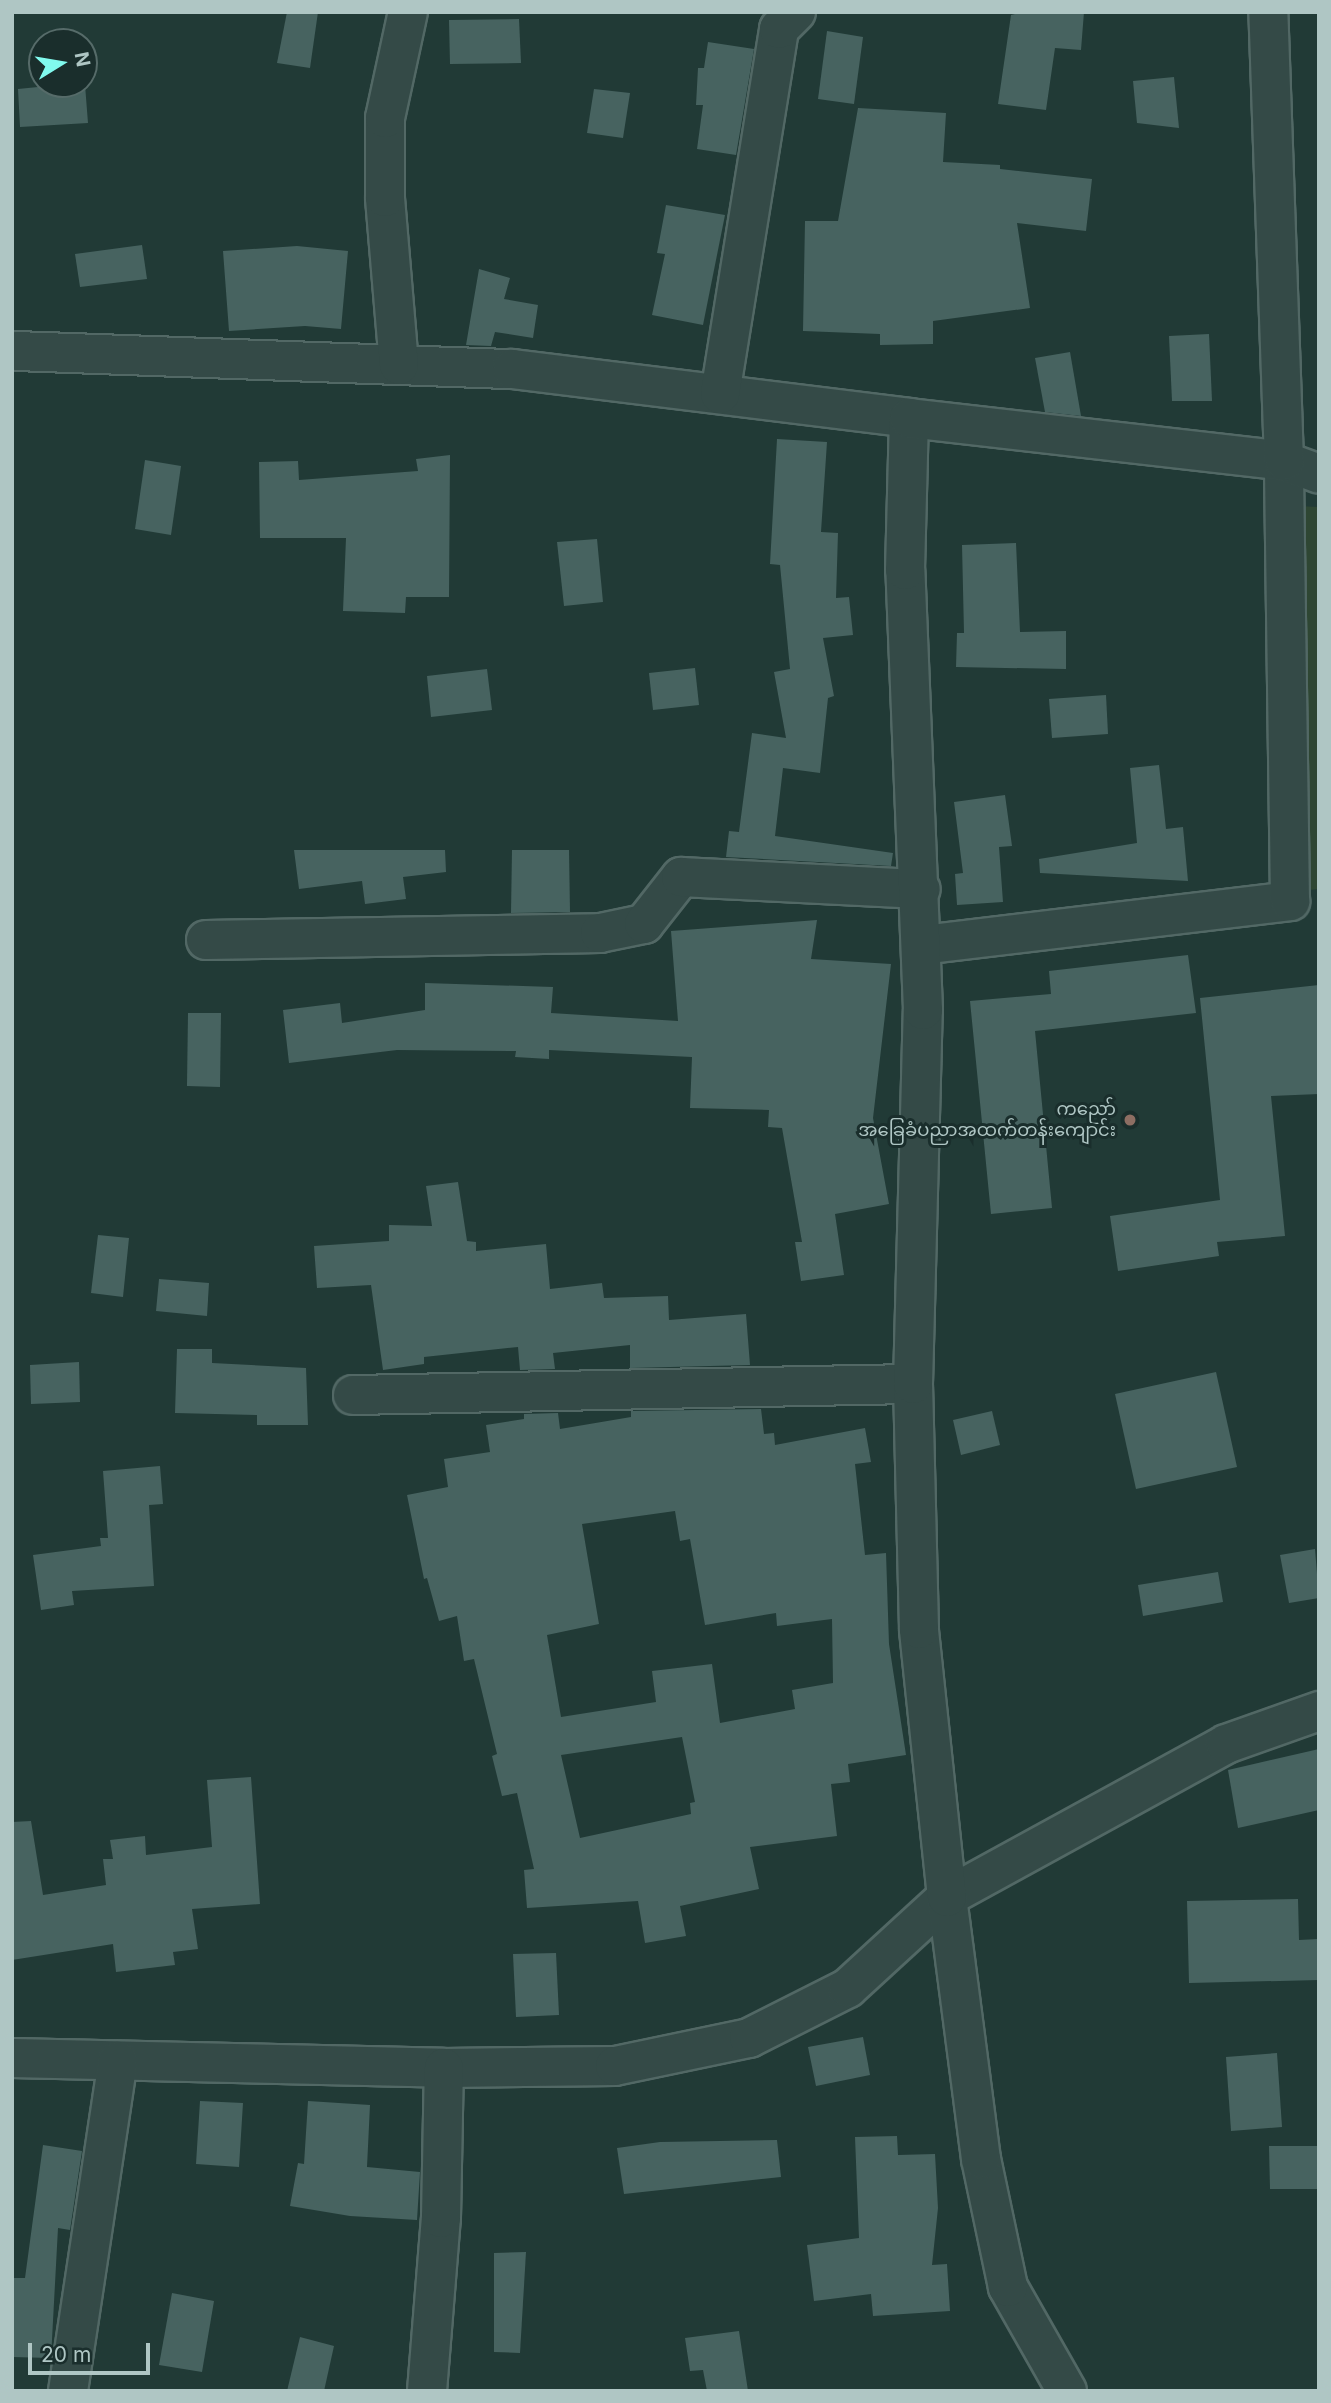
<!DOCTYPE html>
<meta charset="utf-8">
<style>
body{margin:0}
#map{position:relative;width:1331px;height:2403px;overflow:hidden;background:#213a36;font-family:Inter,"Noto Sans Myanmar",sans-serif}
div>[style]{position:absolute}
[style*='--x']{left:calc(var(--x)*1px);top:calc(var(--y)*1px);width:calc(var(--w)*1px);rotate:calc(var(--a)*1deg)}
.green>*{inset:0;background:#2e4633}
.building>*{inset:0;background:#476360}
.roads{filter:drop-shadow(2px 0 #526865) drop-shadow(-2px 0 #526865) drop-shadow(0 2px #526865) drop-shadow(0 -2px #526865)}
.minor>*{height:38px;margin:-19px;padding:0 19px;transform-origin:19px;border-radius:19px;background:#344a47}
.dots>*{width:19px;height:19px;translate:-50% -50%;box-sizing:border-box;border:4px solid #1a2e2c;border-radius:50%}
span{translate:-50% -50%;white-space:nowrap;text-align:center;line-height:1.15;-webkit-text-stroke:6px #1a2e2c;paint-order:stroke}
.poi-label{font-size:18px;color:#afc6c4}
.right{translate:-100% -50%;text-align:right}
.frame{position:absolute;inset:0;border:14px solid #afc6c4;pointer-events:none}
.north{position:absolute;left:28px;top:28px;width:70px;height:70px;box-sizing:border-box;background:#1a2e2c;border:2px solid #566b69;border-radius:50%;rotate:79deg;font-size:19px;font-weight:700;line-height:28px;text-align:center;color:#afc6c4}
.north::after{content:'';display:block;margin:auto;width:24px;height:32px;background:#81faee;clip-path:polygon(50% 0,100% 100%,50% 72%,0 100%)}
.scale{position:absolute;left:28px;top:2343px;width:122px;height:32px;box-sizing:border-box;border:4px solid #afc6c4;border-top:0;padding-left:9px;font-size:21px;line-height:24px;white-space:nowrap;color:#afc6c4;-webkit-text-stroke:5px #1a2e2c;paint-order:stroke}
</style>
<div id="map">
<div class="green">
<div style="clip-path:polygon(1296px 506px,1319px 507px,1319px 889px,1309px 890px)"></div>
</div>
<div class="building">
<div style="clip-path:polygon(287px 12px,318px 12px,310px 68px,277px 63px)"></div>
<div style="clip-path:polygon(1023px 12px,1084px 12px,1081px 50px,1055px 48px,1046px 110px,998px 104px,1011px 15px)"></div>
<div style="clip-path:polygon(519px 19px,521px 63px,450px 64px,449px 20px)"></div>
<div style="clip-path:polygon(827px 31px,863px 37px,854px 104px,818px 99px)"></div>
<div style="clip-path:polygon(42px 40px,67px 42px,42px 42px,42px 84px,84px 84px,84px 72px,88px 123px,20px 127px,18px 89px,38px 87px)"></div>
<div style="clip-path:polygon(708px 42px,754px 49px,736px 155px,697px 149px,703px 105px,696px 105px,698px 68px,704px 68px)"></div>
<div style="clip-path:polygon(1174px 77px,1179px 128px,1137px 123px,1133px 81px)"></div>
<div style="clip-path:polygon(594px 89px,630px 93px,623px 138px,587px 133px)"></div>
<div style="clip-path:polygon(858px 108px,946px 113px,943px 162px,1000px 165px,1000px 169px,1092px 179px,1086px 231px,1017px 223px,1030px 308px,933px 321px,933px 344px,880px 345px,880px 334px,803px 331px,805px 221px,838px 221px)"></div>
<div style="clip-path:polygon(666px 205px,725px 215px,703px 325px,652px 315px,665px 254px,657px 253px)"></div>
<div style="clip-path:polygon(142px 245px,147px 279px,80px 287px,75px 254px)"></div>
<div style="clip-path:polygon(297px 246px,348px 251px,341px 329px,305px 326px,229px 331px,223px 251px)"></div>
<div style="clip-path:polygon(479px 269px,510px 278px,504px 299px,538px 305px,533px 338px,495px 332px,491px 346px,466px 345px)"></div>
<div style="clip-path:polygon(1209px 334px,1212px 401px,1172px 401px,1169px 336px)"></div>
<div style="clip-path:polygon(1070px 352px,1081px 416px,1045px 412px,1035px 358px)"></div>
<div style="clip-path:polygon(777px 439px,827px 442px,821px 532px,838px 533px,836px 598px,849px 597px,853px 635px,823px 638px,834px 696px,828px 698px,820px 773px,783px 768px,775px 836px,893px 853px,891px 866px,726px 857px,729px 831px,739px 832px,752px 733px,786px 738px,774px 672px,790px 669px,780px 565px,770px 564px)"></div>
<div style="clip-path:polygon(450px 455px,449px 597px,406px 597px,405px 613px,343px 611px,346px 538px,260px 538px,259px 462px,298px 461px,299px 480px,418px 471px,416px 459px)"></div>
<div style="clip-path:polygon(145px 460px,181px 466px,171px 535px,135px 529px)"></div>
<div style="clip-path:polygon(597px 539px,603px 602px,564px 606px,557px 542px)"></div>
<div style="clip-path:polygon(1016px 543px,1020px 632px,1066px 631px,1066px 669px,956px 667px,957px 633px,964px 633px,962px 545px)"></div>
<div style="clip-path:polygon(695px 668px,699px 705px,653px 710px,649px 673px)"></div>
<div style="clip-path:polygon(487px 669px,492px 710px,431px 717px,427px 676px)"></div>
<div style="clip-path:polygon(1106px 695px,1108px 734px,1052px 738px,1049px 699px)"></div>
<div style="clip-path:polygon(1159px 765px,1166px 829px,1183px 827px,1188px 881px,1040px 873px,1039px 859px,1137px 843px,1130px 768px)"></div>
<div style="clip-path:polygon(1005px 795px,1012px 846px,999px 847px,1003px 902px,957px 905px,955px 874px,963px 873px,954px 802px)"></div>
<div style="clip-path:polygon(294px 850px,445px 850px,446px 872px,403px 877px,406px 899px,365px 904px,362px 881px,299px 889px)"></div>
<div style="clip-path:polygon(512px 850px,569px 850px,570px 912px,511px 913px)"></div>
<div style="clip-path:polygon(817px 920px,811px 959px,891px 964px,873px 1118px,889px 1204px,835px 1214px,844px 1275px,801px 1281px,795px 1242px,802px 1242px,782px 1128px,768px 1127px,769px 1110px,690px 1108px,692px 1057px,549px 1050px,549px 1059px,515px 1057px,516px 1051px,397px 1050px,289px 1063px,283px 1010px,340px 1003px,342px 1023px,425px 1010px,425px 983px,553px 987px,551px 1013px,678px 1021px,671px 931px)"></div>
<div style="clip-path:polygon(1188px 955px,1196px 1013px,1035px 1031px,1052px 1208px,991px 1214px,970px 1001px,1051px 994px,1049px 971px)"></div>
<div style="clip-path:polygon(1319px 985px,1319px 1094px,1271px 1096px,1285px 1236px,1217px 1242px,1219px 1256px,1118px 1271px,1110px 1216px,1220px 1200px,1200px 998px)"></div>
<div style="clip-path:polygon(188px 1013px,221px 1013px,220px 1087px,187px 1086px)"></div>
<div style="clip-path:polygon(458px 1182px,467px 1241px,476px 1242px,476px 1251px,546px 1244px,550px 1289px,602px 1283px,604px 1298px,668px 1296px,669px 1320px,746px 1314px,750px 1365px,630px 1368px,630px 1345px,553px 1353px,555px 1369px,520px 1370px,518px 1347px,424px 1357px,424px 1364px,383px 1370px,371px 1285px,317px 1288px,314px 1246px,389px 1241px,389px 1225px,432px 1226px,426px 1186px)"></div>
<div style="clip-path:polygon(98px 1235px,129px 1238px,123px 1297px,91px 1293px)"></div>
<div style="clip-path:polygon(159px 1279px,209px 1283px,207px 1316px,156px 1311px)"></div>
<div style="clip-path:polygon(177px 1349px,212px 1349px,212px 1363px,306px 1368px,308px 1425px,257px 1425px,257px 1415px,175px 1413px)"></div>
<div style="clip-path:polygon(79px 1362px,80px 1402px,31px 1404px,30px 1365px)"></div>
<div style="clip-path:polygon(1216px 1372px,1237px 1467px,1136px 1489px,1115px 1394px)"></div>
<div style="clip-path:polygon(evenodd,761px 1409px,764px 1434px,774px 1433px,775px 1445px,865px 1428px,871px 1462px,855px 1464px,865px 1555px,886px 1553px,889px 1644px,906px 1755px,848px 1764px,850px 1782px,831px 1784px,837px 1836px,750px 1847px,759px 1889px,680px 1906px,686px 1936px,645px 1943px,638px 1901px,527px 1908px,524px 1870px,534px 1869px,517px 1793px,502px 1796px,492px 1756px,497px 1754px,474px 1659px,464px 1661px,457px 1616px,439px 1621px,427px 1578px,424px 1579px,407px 1495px,448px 1487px,444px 1459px,490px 1452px,486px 1425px,524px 1419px,524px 1414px,558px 1413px,560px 1429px,631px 1417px,631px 1411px,761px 1409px,675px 1511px,680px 1541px,690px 1539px,705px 1625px,776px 1613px,777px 1626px,832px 1619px,833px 1683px,792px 1690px,795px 1709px,720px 1723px,712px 1664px,652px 1671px,656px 1702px,561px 1717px,547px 1635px,599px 1624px,582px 1524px,675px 1511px,761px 1409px,682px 1737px,695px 1802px,690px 1803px,691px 1814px,580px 1838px,561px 1755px,682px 1737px)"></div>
<div style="clip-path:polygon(992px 1411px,1000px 1445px,961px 1455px,953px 1420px)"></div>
<div style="clip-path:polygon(160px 1466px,163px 1504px,149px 1505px,154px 1586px,72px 1591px,74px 1605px,41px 1610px,33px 1555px,101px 1546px,100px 1538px,108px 1538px,103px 1471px)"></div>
<div style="clip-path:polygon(1315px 1549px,1319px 1598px,1289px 1603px,1280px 1555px)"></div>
<div style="clip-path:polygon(1218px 1572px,1223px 1602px,1143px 1616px,1138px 1585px)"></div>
<div style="clip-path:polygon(1319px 1749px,1319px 1810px,1238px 1828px,1228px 1770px)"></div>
<div style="clip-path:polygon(251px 1777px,260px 1904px,192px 1909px,198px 1949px,173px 1952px,175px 1965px,116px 1972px,113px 1944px,12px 1960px,12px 1822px,31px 1821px,43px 1895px,106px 1885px,103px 1859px,113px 1859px,110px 1840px,145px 1836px,146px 1855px,212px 1847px,207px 1780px)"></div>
<div style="clip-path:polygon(1298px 1899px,1299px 1940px,1319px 1939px,1319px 1980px,1189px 1983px,1187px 1901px)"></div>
<div style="clip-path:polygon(556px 1953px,559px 2015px,516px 2017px,513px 1954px)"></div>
<div style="clip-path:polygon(863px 2037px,870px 2075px,816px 2086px,808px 2047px)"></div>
<div style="clip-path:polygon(1277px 2053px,1282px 2127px,1231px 2131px,1226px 2057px)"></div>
<div style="clip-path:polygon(200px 2101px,243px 2103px,239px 2167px,196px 2164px)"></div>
<div style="clip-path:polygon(308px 2101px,370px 2105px,367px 2167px,420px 2172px,417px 2220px,350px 2216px,290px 2206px,298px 2163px,304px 2164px)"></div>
<div style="clip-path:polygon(897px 2136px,898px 2155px,935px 2154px,938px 2208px,932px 2265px,947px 2264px,950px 2311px,873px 2316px,871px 2294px,814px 2301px,807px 2245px,859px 2238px,855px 2137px)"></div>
<div style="clip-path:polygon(777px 2140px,781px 2177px,624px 2194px,617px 2148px,660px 2142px)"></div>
<div style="clip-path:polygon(43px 2145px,82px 2151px,70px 2230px,58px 2228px,51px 2358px,12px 2357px,12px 2278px,25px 2278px)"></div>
<div style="clip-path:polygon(1269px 2146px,1319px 2146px,1319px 2189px,1270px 2189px)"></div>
<div style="clip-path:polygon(526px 2252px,520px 2353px,494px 2352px,494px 2253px)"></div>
<div style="clip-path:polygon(172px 2293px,214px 2301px,202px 2372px,159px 2365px)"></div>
<div style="clip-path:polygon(739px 2331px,748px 2391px,707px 2391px,703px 2370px,690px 2371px,685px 2338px)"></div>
<div style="clip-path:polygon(300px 2337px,334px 2346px,324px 2391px,287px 2391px)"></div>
</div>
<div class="roads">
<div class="minor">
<div style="--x:16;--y:351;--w:496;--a:2.1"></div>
<div style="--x:512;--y:369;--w:400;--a:7"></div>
<div style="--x:399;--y:365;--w:169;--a:-94.8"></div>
<div style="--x:385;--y:197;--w:79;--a:-90"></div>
<div style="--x:385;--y:118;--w:108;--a:-77.8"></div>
<div style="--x:720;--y:394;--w:370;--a:-80.8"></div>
<div style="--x:779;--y:29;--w:24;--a:-45"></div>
<div style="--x:206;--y:940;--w:394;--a:-1"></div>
<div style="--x:600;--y:933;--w:45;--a:-11.6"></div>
<div style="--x:644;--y:924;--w:60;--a:-51.8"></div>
<div style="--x:681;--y:877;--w:240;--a:2.9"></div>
<div style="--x:922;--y:945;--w:371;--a:-6.8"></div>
<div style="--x:1290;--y:901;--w:440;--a:-90.8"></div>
<div style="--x:1284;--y:461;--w:37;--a:20"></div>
<div style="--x:353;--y:1395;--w:560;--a:-1.13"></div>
<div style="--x:12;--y:2058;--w:432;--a:1.3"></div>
<div style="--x:444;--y:2068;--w:171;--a:-0.7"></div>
<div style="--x:615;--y:2066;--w:137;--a:-11.8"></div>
<div style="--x:749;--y:2038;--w:111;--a:-26.8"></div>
<div style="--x:848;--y:1988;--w:134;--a:-42.6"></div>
<div style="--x:947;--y:1897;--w:318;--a:-28.7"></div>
<div style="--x:1226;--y:1744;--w:99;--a:-19.5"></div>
<div style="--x:68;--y:2391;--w:334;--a:-81.4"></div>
<div style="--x:427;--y:2391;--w:174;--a:-85.4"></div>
<div style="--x:441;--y:2218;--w:150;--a:-88.9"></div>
<div style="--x:1067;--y:2391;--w:120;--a:-119.6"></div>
<div style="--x:1008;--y:2287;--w:131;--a:-101.9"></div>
<div style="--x:981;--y:2159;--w:264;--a:-97.4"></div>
<div style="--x:947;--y:1897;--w:269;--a:-96"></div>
<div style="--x:919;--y:1629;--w:245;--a:-91.4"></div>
<div style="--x:913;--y:1384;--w:374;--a:-88.5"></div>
<div style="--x:923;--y:1010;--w:440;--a:-92.3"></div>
<div style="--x:905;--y:570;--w:152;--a:-88.5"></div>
<div style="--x:909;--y:418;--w:377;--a:6.5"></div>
<div style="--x:1284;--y:461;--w:449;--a:-92"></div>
</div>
</div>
<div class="dots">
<div style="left:1130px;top:1120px;background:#8d6e63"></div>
</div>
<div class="poi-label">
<span class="right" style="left:1116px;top:1120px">ကညှော်<br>အခြေခံပညာအထက်တန်းကျောင်း</span>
</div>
<div class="frame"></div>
<div class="north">N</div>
<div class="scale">20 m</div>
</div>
